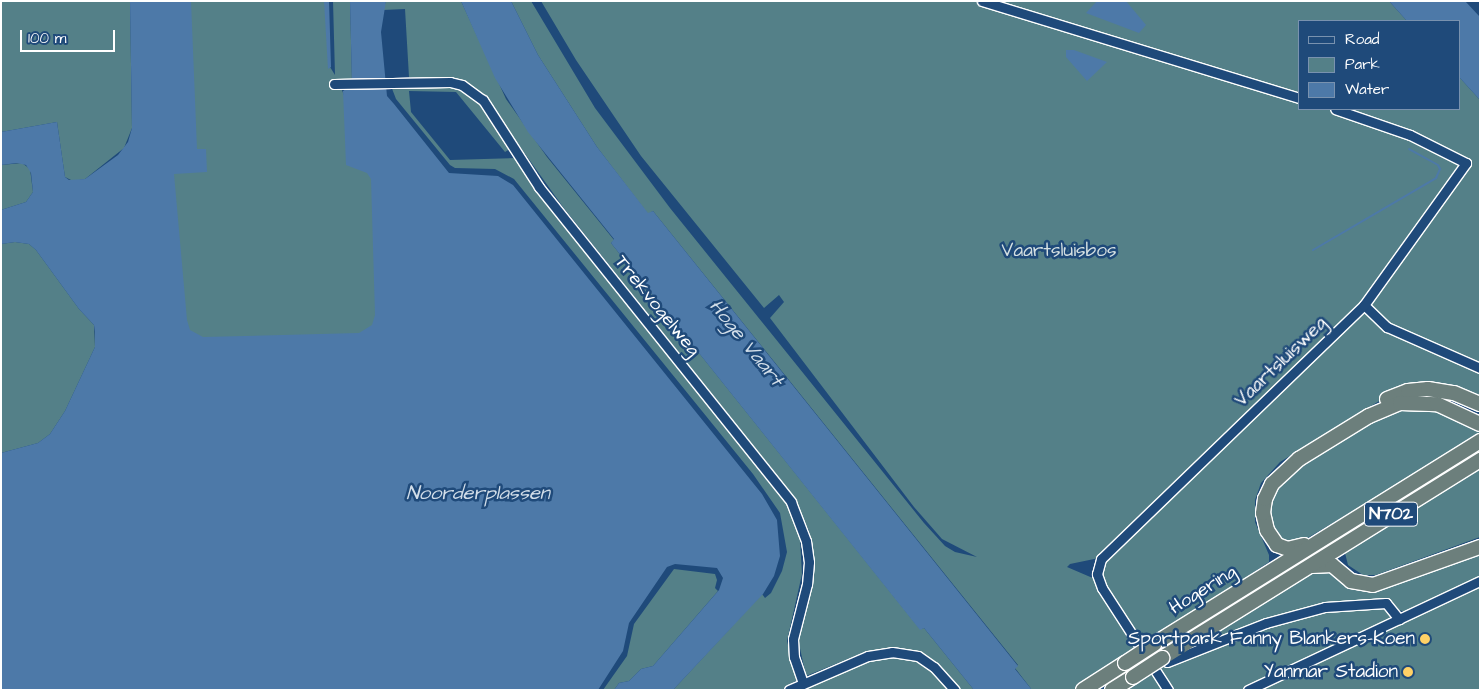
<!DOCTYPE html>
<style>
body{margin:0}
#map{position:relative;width:1481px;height:691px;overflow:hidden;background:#1f4a7a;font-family:"Architects Daughter",sans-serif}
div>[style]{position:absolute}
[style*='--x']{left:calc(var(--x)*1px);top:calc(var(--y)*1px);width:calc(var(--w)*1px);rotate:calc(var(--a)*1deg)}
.green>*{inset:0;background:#548088}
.water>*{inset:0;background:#4d79a8}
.stream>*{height:2px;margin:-1px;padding:0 1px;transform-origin:1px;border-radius:1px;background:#4d79a8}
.roads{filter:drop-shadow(1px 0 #fff) drop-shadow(-1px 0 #fff) drop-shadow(0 1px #fff) drop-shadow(0 -1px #fff)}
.minor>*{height:9px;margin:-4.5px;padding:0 4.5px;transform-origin:4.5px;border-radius:4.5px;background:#1f4a7a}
.highway>*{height:14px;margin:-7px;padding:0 7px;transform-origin:7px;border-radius:7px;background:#6c7f7c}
.bridges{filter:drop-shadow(1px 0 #fff) drop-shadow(-1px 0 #fff) drop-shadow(0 1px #fff) drop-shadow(0 -1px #fff)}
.highway-bridge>*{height:14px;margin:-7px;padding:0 7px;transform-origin:7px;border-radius:7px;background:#6c7f7c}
.dots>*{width:14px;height:14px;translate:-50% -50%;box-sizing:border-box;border:2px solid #1f4a7a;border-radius:50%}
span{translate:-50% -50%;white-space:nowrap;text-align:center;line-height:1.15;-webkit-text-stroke:5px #1f4a7a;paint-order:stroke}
.shield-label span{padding:1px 4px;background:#1f4a7a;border:1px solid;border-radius:4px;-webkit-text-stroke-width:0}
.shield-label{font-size:18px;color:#fff;font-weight:700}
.park-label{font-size:19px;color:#d4dfe1}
.street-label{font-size:19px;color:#fff}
.poi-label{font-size:19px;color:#fff}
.right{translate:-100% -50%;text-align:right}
.water-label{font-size:20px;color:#d2dee9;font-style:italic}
.frame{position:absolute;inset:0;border:2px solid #fff;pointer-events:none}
.legend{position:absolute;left:1298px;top:20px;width:162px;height:90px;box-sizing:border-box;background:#1f4a7a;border:1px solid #7992af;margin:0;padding:6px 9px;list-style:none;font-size:15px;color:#fff}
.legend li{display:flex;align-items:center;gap:10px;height:25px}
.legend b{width:25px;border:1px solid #7992af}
.scale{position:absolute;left:20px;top:30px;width:95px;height:22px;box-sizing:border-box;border:2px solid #fff;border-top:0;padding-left:6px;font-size:15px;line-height:18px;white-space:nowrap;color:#fff;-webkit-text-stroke:4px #1f4a7a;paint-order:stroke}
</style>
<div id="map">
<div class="green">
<div style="clip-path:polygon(1px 1px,130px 1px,132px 128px,124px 148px,85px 179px,73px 181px,65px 177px,57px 122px,1px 132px)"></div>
<div style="clip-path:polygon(188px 1px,326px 1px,330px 67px,335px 75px,333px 1px,350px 1px,352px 81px,339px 82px,372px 172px,378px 336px,187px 340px,172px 171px)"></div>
<div style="clip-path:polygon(386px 1px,461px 1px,506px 99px,547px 157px,614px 240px,611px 243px,911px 618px,920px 629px,924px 628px,974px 690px,960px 690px,935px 662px,921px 653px,896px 648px,865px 652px,806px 676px,798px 639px,811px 585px,813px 560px,809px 531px,792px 495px,563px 207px,483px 95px,453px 79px,409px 77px,405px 9px,383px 10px)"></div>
<div style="clip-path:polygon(511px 1px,531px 1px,595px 108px,670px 208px,924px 523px,945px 546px,955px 552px,977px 557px,942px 539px,914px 507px,770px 318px,784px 302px,779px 295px,764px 308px,641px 156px,576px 60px,541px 1px,1389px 1px,1407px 21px,1300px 21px,1300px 109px,1460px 109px,1460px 78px,1480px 100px,1480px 364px,1376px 318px,1480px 368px,1480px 402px,1459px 391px,1389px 395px,1280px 462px,1261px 483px,1255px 500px,1255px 522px,1269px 555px,1269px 562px,1143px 646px,1101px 580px,1099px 558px,1070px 564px,1067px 567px,1095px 579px,1139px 648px,1075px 690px,1032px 690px,1015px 668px,1018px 665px,653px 211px,648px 214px,597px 147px,538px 55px)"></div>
<div style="clip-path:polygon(451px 85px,480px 102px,511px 148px,505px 152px,456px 92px,409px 91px,411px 112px,450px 160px,517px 158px,786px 502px,800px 539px,802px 574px,787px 641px,797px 680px,782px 690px,673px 690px,762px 594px,765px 598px,771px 593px,782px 571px,787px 552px,780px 513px,753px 474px,514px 179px,495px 169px,455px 168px,450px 165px,396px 99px,391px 86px)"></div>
<div style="clip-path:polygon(22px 163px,30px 169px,33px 192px,26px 202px,1px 210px,1px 165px)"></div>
<div style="clip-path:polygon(15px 242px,29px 244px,36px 250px,79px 309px,94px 325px,95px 347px,65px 411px,50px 434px,38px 443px,1px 453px,1px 244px)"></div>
<div style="clip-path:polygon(1422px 403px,1480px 426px,1480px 436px,1304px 540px,1283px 544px,1268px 528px,1270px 491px,1278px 480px,1366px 420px)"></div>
<div style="clip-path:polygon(1480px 445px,1480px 455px,1152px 659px,1147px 652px)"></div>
<div style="clip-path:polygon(1480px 463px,1480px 537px,1376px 575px,1363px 575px,1348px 565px,1344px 549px)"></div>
<div style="clip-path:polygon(1480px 549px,1480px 578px,1407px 612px,1398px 610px,1387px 600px,1348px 601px,1182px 652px,1234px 615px,1324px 566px,1352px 584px)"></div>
<div style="clip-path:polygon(674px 569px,715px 574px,717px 580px,715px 588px,718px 591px,653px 666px,641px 669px,629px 681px,619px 683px,614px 690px,603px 690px,627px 656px,634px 624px)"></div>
<div style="clip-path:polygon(1480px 583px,1480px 690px,1255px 690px)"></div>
<div style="clip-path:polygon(1384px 604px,1392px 616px,1390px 620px,1241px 690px,1171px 690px,1159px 670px,1174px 660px,1306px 613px)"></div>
<div style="clip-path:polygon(892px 652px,927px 663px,954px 690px,793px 690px,827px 674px)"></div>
<div style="clip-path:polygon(1154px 673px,1165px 690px,1128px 690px)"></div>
</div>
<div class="water">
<div style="clip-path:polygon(130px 1px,191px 1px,197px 149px,206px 149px,207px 172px,174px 174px,187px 320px,190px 330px,203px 337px,359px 333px,372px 325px,375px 315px,371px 179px,367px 173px,346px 165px,343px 91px,352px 85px,350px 1px,386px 1px,381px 32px,387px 96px,394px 104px,449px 173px,498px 176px,513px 185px,762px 494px,777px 520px,780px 556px,774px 576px,763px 594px,673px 690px,614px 690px,619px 683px,629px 681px,641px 669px,653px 666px,719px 590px,723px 578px,717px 568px,675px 564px,667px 567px,629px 623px,623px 651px,598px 690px,1px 690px,1px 453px,38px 443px,50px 434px,65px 411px,95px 347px,95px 332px,94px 325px,79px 309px,36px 250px,29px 244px,15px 242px,1px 244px,1px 210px,26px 202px,33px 192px,31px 173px,26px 165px,17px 163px,1px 165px,1px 132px,57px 122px,65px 177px,69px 180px,85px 179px,118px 155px,128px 142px,132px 128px)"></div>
<div style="clip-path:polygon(324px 1px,329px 1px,331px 67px,328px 69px)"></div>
<div style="clip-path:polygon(461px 1px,511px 1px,538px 55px,597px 147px,648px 213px,653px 211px,1018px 666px,1015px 669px,1032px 690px,974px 690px,924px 628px,920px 630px,611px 243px,614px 239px,528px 132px,495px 78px)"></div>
<div style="clip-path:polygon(1097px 1px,1126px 1px,1146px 25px,1139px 33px,1086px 13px)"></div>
<div style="clip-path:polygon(1389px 1px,1465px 1px,1480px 17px,1480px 100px,1460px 78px,1460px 21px,1407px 21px)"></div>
<div style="clip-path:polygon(1066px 50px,1074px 50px,1107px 62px,1087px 81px,1066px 57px)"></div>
</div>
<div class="stream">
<div style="--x:1313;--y:250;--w:143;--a:-30.3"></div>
<div style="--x:1436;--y:178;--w:10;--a:-66"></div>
<div style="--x:1440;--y:169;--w:4;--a:-117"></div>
<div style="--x:1438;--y:165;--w:33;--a:-151"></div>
</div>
<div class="roads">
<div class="minor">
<div style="--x:982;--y:1;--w:332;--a:17"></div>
<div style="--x:334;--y:84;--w:116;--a:-1"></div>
<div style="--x:450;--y:82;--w:12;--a:14"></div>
<div style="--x:462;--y:85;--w:26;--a:36"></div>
<div style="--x:483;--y:100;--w:103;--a:57.2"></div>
<div style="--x:539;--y:187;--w:403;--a:51.3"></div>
<div style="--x:791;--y:502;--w:42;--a:69"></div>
<div style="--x:806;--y:541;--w:21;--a:82"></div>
<div style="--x:809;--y:562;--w:22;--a:95"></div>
<div style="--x:807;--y:584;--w:57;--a:104.3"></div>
<div style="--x:793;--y:639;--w:18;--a:87"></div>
<div style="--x:794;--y:657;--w:28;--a:71"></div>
<div style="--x:1364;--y:305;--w:32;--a:44"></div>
<div style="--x:1387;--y:327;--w:102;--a:23.8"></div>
<div style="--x:1167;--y:662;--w:106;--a:-21.5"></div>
<div style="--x:1266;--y:623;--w:61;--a:-15.2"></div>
<div style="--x:1325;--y:607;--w:61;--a:-3.8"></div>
<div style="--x:1386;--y:603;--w:21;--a:51"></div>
<div style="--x:789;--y:690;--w:86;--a:-23.3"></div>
<div style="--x:868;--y:656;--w:24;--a:-9"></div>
<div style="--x:892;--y:652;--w:26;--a:9"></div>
<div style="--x:918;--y:656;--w:19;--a:35"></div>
<div style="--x:934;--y:667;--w:31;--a:48"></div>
<div style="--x:1168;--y:690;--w:121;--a:-122.9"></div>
<div style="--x:1102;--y:588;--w:15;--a:-110"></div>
<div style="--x:1097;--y:574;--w:16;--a:-75"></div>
<div style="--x:1101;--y:559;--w:366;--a:-44"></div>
<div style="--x:1364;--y:305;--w:175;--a:-54.3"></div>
<div style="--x:1466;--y:163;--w:63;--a:-153.4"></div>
<div style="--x:1410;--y:135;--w:79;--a:-160.9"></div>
<div style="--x:1248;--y:690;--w:256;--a:-25.2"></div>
</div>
<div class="highway">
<div style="--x:1387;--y:399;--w:22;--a:-21"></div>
<div style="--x:1408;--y:391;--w:20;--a:-6"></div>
<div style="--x:1428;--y:389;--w:26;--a:9"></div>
<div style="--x:1454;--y:393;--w:28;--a:23"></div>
<div style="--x:1304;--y:545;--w:16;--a:166"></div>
<div style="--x:1288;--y:549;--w:12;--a:-160"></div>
<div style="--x:1277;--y:545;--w:18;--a:-124"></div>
<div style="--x:1267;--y:530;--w:17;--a:-103"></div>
<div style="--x:1263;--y:513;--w:14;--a:-82"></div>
<div style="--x:1265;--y:499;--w:17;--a:-65"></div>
<div style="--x:1272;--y:484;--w:37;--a:-43"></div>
<div style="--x:1299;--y:459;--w:82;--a:-31.6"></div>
<div style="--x:1369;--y:416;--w:34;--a:-23"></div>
<div style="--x:1400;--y:403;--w:37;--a:2"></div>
<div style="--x:1437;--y:404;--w:47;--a:24.9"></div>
<div style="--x:1312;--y:566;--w:20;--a:-3"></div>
<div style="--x:1332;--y:565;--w:25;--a:40"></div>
<div style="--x:1351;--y:581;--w:22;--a:10"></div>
<div style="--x:1373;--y:585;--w:114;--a:-19.6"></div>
<div style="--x:1154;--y:644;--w:384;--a:-31.9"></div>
<div style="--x:1162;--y:658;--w:375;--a:-31.9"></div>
<div style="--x:1083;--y:690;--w:50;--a:-32.7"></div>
<div style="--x:1112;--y:690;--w:25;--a:-32"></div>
</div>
</div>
<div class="bridges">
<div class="highway-bridge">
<div style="--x:1125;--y:663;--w:35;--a:-33"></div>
<div style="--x:1133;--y:677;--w:35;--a:-33"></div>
</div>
</div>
<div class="dots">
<div style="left:1425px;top:639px;background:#ffd166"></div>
<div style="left:1408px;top:672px;background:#ffd166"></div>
</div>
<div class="shield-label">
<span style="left:1391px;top:514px">N702</span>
</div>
<div class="park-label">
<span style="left:1059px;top:251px">Vaartsluisbos</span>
</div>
<div class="street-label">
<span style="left:657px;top:306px;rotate:51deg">Trekvogelweg</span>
<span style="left:1281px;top:362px;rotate:-44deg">Vaartsluisweg</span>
<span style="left:1203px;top:590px;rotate:-32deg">Hogering</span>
</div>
<div class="poi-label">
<span class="right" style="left:1415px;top:639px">Sportpark Fanny Blankers-Koen</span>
<span class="right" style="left:1398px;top:672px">Yanmar Stadion</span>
</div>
<div class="water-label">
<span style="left:746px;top:343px;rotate:51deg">Hoge Vaart</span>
<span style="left:478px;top:493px">Noorderplassen</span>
</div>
<div class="frame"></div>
<ul class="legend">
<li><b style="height:6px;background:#1f4a7a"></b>Road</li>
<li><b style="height:14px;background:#548088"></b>Park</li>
<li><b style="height:14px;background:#4d79a8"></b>Water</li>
</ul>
<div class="scale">100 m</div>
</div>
